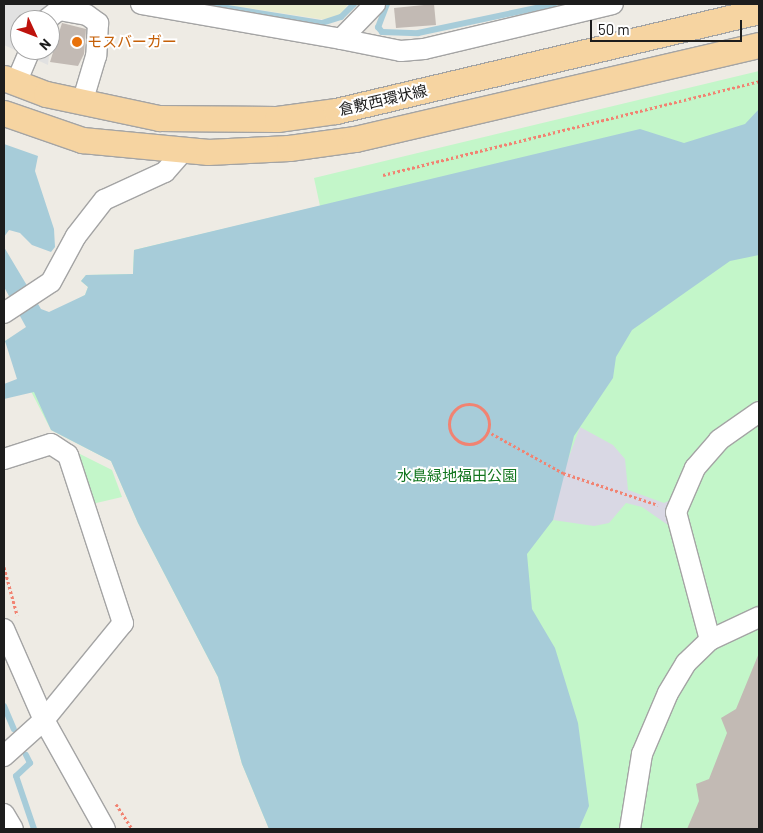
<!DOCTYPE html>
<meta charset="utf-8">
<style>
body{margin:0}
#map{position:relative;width:763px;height:833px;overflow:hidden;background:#eeebe4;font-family:Barlow,"Noto Sans JP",sans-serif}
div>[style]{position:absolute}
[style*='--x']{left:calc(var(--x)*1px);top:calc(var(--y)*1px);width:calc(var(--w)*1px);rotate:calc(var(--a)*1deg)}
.farmland>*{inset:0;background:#e9ecd0}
.park>*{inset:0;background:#c3f6c9}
.parking>*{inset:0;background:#e1e1e1}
.plaza>*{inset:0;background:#d9d8e4}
.water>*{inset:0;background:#a7ccd9}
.stream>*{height:6px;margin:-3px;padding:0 3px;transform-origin:3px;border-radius:3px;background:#a7ccd9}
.building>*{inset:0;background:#c2bab4}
.path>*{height:3px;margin-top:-1.5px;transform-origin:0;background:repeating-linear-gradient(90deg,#f18372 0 2.5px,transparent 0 5px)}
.path>.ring{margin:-1.5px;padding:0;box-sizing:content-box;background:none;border:3px solid #f18372;border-radius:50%}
.roads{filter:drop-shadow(1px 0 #a4a4a4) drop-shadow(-1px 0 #a4a4a4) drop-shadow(0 1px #a4a4a4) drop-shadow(0 -1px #a4a4a4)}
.minor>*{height:20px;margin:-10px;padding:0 10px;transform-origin:10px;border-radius:10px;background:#fff}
.major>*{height:25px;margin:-12.5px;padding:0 12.5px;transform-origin:12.5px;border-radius:12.5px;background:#f6d4a1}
.dots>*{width:14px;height:14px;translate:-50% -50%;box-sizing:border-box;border:2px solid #fff;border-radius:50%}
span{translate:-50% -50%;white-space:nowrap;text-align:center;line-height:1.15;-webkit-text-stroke:4px #fff;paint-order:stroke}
.food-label{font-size:15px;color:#c56008}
.left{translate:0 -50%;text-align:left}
.street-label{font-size:15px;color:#1d1d1d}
.park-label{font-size:15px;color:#12751e}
.frame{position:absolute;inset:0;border:5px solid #1d1d1d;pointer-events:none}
.north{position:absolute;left:10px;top:10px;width:50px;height:50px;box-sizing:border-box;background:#fff;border:1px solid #a5a5a5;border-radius:50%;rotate:133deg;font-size:14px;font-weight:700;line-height:20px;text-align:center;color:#1d1d1d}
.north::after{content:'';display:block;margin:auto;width:18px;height:22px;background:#be130d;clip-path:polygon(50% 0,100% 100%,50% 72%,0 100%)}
.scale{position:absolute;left:590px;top:20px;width:152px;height:22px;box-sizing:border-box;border:2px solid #1d1d1d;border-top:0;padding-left:6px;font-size:15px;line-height:18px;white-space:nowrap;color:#1d1d1d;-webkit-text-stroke:4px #fff;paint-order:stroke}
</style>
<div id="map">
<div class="farmland">
<div style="clip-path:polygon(221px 4px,348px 4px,341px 15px,327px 20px)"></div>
</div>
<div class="park">
<div style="clip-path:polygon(759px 71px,759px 829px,269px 829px,242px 764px,218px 677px,138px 523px,111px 461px,51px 430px,5px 341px,85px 295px,88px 287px,81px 281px,86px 275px,133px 274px,134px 250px,320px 206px,314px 178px)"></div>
<div style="clip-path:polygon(74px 451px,112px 470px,122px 497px,92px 504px)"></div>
</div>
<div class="parking">
<div style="clip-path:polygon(evenodd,4px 4px,55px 4px,48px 65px,4px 45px,4px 4px,20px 20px,50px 20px,50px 50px,20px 50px,20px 20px)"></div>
</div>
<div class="plaza">
<div style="clip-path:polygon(580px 427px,613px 445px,625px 459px,628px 490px,664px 503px,675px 498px,668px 525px,642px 507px,626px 503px,609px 523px,594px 526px,553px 520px,563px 473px)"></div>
</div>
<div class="water">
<div style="clip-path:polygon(759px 109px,759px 255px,730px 261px,632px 330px,616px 357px,613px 378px,574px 436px,553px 520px,527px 554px,532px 609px,555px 648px,578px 723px,589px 806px,579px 829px,269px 829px,242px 764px,218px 677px,138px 523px,111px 461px,51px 430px,34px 392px,4px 399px,4px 384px,17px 379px,5px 341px,26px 327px,4px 287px,4px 247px,41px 309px,49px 312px,85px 295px,88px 287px,81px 281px,86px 275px,133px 274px,134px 250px,640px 129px,684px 143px,745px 124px)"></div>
<div style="clip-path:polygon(4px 144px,38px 156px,35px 171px,54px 229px,55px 247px,51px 252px,32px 245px,20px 233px,9px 230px,4px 237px)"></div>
</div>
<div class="stream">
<div style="--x:203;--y:4;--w:121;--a:9.1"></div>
<div style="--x:322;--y:23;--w:20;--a:-18"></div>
<div style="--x:341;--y:17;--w:18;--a:-45"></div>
<div style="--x:387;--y:4;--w:25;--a:111"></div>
<div style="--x:378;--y:27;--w:6;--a:51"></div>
<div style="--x:382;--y:32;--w:36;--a:2"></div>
<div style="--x:418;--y:33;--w:139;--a:-12"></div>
<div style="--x:4;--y:706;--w:25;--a:67"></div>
<div style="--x:26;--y:755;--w:9;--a:63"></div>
<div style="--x:30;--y:763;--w:19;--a:137"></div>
<div style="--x:16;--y:776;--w:56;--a:71.2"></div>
</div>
<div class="building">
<div style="clip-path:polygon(434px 4px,436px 25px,396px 28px,394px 8px)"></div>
<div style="clip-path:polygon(62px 23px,86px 29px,84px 54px,78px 66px,50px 62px)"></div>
<div style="clip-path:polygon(759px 653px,759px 829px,687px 829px,699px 801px,696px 784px,709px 779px,727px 733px,721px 718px,736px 709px)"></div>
</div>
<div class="path">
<div style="--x:383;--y:175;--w:388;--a:-14"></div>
<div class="ring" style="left:449px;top:404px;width:37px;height:37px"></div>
<div style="--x:487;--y:431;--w:87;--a:28.9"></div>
<div style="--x:563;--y:473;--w:100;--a:18.6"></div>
<div style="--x:4;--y:567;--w:50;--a:74.8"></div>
<div style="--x:116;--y:804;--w:30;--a:57"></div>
</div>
<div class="roads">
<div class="minor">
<div style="--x:141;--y:4;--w:203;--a:9.9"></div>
<div style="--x:341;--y:39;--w:49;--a:-45.8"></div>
<div style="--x:46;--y:20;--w:16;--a:-38"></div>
<div style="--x:59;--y:10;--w:28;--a:10"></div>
<div style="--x:87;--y:15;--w:14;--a:36"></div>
<div style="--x:98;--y:23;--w:33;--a:93"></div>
<div style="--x:96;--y:56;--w:49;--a:106.6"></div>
<div style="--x:341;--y:39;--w:61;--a:11.3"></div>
<div style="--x:401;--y:51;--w:23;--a:-5"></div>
<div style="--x:424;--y:49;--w:194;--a:-13.4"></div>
<div style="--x:16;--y:83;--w:36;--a:-67"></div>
<div style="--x:4;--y:313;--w:56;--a:-33.4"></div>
<div style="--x:51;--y:282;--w:52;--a:-61.5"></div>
<div style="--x:76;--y:236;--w:46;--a:-52.1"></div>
<div style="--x:104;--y:200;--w:67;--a:-24.7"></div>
<div style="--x:165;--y:172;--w:29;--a:-49"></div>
<div style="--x:4;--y:459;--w:49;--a:-17.7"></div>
<div style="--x:51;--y:444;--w:20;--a:33"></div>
<div style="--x:68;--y:455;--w:177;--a:71.9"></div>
<div style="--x:123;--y:623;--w:125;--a:129.2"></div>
<div style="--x:44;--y:720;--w:54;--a:138"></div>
<div style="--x:4;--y:629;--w:99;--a:66.3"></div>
<div style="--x:44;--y:720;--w:125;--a:60.8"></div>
<div style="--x:710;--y:640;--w:132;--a:-104.9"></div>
<div style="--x:676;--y:512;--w:48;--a:-66.6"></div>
<div style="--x:695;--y:468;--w:37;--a:-49"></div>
<div style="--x:719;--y:440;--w:49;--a:-35"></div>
<div style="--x:4;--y:814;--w:17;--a:59"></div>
<div style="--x:630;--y:829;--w:76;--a:-80.9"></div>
<div style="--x:642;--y:754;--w:66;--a:-66.9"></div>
<div style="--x:668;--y:693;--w:35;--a:-59"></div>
<div style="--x:686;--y:663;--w:33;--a:-44"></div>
<div style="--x:710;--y:640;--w:54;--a:-25.1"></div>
</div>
<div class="major">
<div style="--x:4;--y:78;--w:45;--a:20.9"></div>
<div style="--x:46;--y:94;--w:116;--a:12"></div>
<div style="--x:159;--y:118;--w:118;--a:0.5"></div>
<div style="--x:277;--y:119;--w:60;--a:-7.7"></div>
<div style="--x:336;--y:111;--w:435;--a:-13.3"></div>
<div style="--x:4;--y:113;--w:83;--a:19.1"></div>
<div style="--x:82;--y:140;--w:127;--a:5.4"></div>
<div style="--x:208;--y:152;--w:81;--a:-2.8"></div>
<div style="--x:289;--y:148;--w:67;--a:-7.8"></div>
<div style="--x:355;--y:139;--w:415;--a:-13.1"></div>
</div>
</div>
<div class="dots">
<div style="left:77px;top:42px;background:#e8710a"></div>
</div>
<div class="food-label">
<span class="left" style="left:87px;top:42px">モスバーガー</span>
</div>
<div class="street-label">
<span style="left:383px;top:100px;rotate:-13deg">倉敷西環状線</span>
</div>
<div class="park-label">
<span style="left:457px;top:476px">水島緑地福田公園</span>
</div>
<div class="frame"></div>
<div class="north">N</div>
<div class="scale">50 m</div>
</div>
